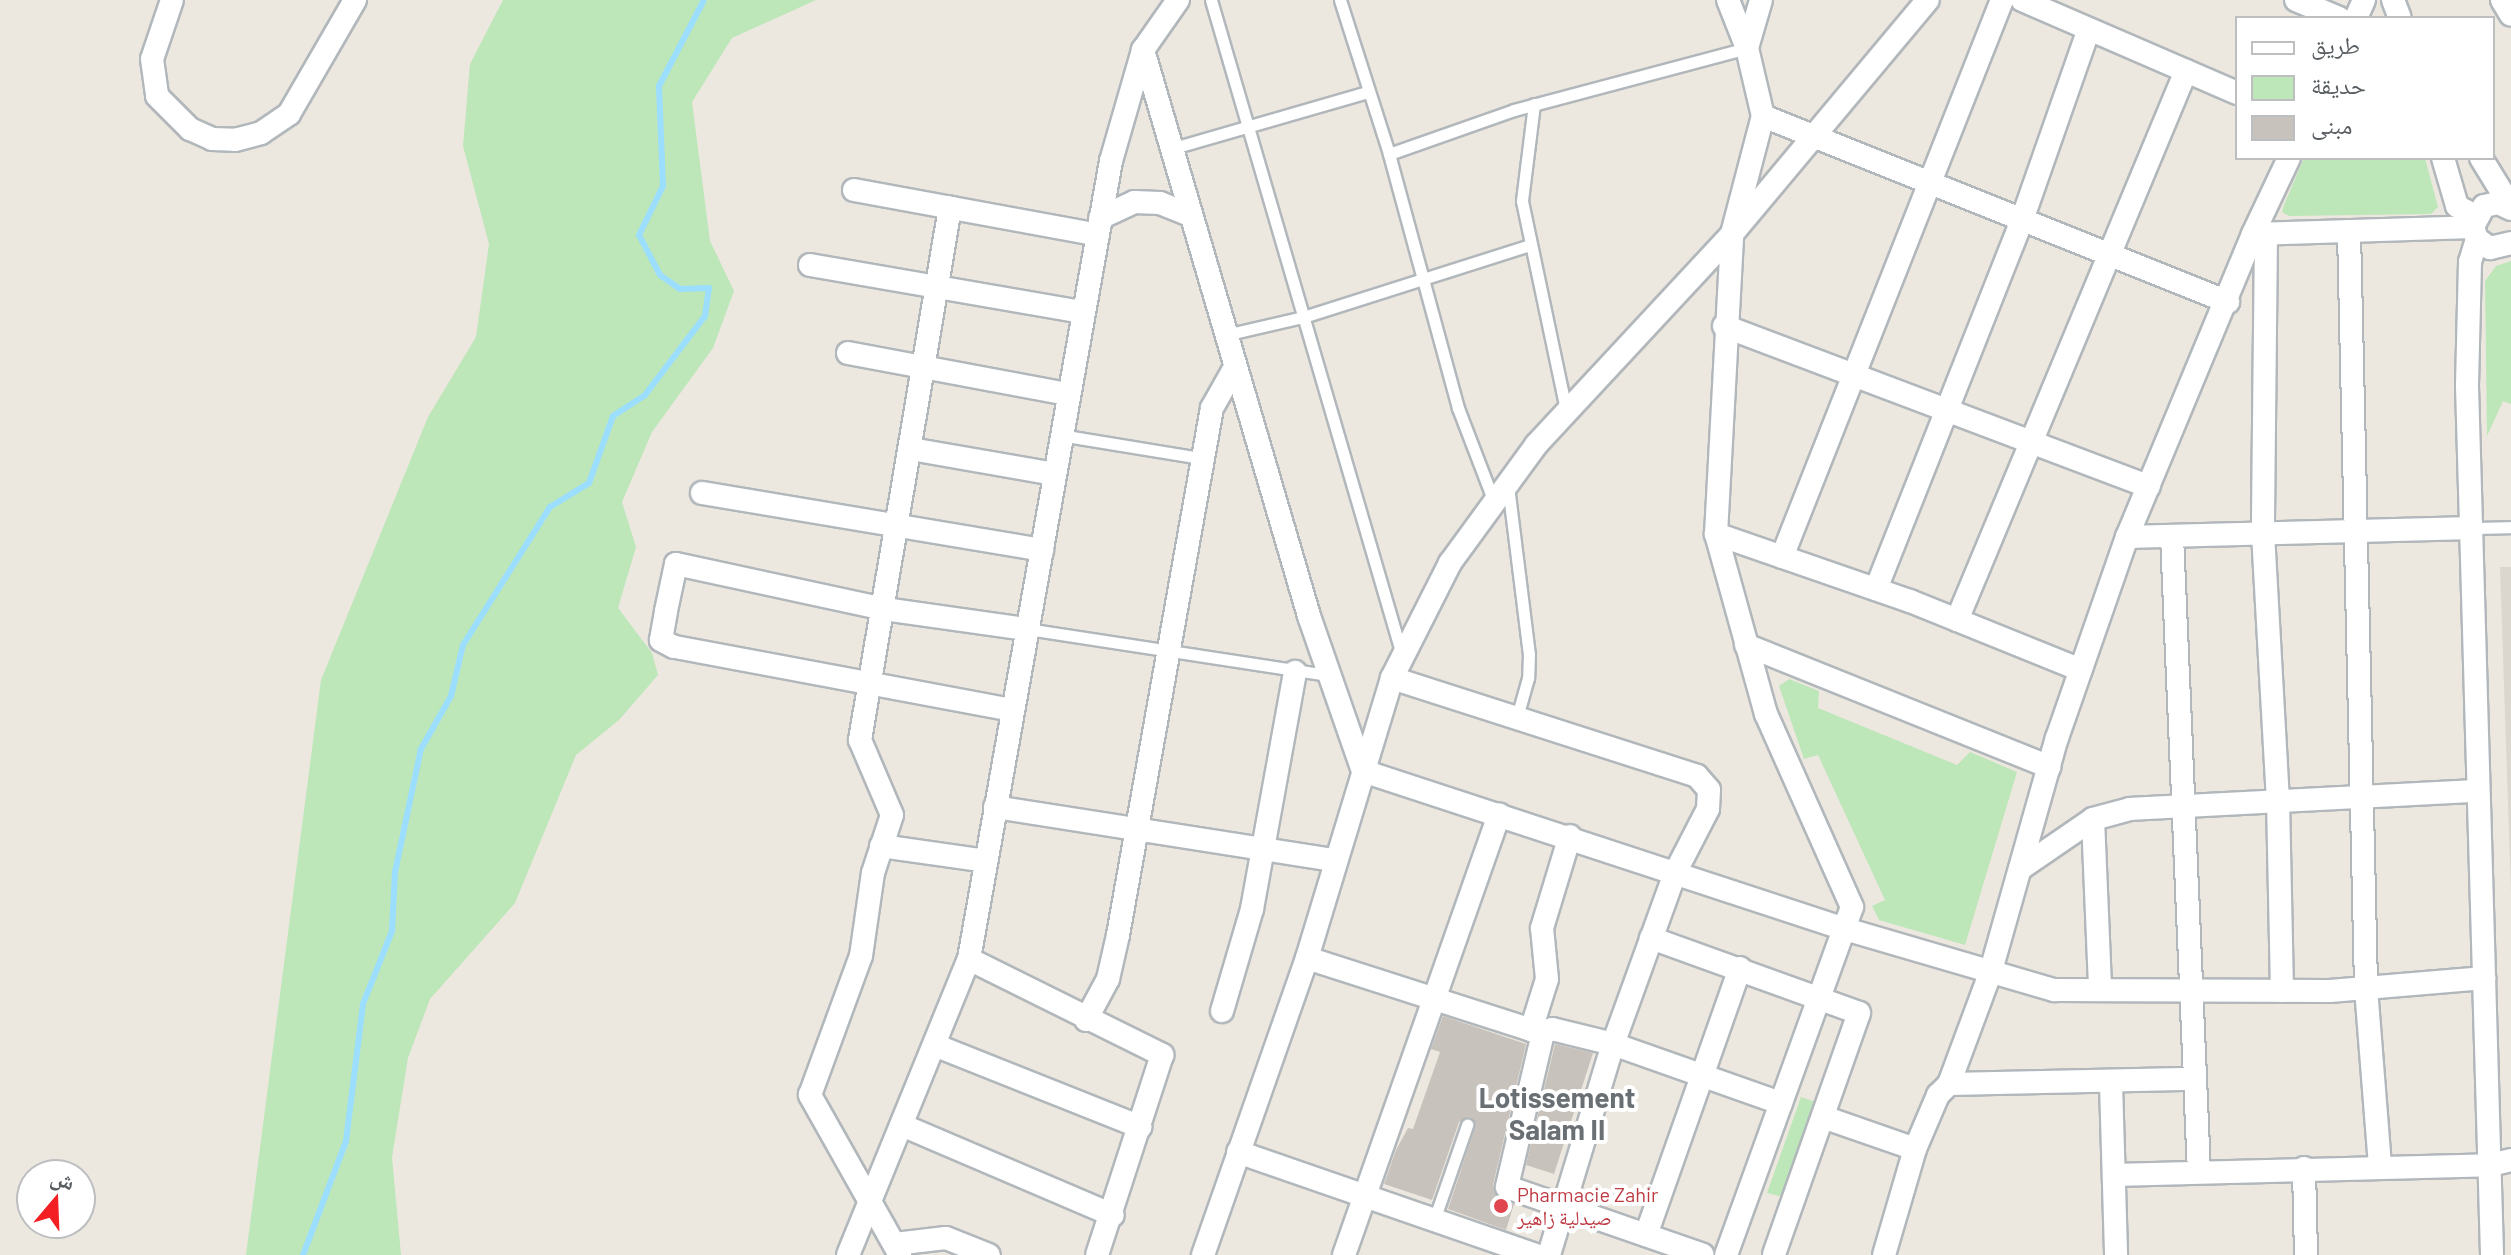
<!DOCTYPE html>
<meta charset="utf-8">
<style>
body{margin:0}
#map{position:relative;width:2511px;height:1255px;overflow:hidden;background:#ece8df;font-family:Barlow,"Noto Naskh Arabic",sans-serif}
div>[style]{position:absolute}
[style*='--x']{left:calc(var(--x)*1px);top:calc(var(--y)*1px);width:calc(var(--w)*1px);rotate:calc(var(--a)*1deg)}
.education>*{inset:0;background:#dcd7ce}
.green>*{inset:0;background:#bde6b9}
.stream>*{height:6px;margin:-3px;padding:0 3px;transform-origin:3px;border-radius:3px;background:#9cdeff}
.building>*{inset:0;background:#c7c3bc}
.roads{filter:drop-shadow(2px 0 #b2b7bb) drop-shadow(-2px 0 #b2b7bb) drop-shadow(0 2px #b2b7bb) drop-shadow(0 -2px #b2b7bb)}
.service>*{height:11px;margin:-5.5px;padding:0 5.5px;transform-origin:5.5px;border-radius:5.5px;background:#fff}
.minor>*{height:22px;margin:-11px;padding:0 11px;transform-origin:11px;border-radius:11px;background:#fff}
.dots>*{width:22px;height:22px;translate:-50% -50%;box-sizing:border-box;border:4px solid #fff;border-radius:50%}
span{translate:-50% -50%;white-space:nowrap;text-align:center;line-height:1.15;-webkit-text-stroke:8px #fff;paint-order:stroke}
.health-label{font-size:20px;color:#be3a42}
.left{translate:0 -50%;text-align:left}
.district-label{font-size:28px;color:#696f73;font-weight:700}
.legend{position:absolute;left:2235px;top:16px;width:260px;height:144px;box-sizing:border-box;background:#fff;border:2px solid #bcbec0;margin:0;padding:10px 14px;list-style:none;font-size:24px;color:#585d61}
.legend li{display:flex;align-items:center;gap:16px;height:40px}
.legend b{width:40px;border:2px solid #bcbec0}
.north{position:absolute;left:16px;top:1159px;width:80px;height:80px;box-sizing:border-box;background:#fff;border:2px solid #bcbec0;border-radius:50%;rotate:19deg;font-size:22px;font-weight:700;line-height:32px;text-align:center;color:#585d61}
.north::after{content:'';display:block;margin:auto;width:28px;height:36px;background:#f31f23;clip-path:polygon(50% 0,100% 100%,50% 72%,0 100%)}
</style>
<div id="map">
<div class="education">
<div style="clip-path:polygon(2500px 567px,2511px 567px,2511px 893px)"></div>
</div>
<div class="green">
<div style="clip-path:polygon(503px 0,816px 0,732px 38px,692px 102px,710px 241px,734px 291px,713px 348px,652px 432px,622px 502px,636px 547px,618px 608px,652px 653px,658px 675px,619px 720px,576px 755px,515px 903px,430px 999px,408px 1058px,392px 1157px,401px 1255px,246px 1255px,321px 680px,428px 417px,476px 337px,489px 244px,463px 146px,470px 64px)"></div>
<div style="clip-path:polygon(2304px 158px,2425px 158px,2438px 207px,2431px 214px,2289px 216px,2282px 212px,2284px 205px)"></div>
<div style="clip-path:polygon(2511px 261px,2511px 404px,2503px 401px,2487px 436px,2485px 281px,2496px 266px)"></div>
<div style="clip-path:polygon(1789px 679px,1819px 691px,1818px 708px,1957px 765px,1970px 752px,2017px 772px,1965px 945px,1879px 920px,1872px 906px,1885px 900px,1818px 755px,1804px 759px,1779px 686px)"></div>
<div style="clip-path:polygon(1801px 1097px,1827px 1106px,1796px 1200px,1767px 1193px)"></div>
</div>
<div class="stream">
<div style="--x:303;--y:1255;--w:122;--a:-69.3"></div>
<div style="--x:346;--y:1141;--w:138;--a:-82.9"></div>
<div style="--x:363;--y:1004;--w:79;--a:-68.3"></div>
<div style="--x:392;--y:931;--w:59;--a:-87.1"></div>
<div style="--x:395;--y:872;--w:126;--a:-78.1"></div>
<div style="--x:421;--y:749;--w:61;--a:-60.5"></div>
<div style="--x:451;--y:696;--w:52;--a:-76.8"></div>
<div style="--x:463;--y:645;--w:163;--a:-57.8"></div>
<div style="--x:550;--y:507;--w:46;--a:-31.6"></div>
<div style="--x:589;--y:483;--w:71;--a:-70.3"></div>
<div style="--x:613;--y:416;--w:38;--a:-33"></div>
<div style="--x:645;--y:395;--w:99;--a:-52.8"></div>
<div style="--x:705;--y:316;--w:28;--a:-82"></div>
<div style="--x:709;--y:288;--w:29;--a:178"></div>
<div style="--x:680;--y:289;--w:24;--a:-145"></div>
<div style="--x:660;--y:275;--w:45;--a:-117.7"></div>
<div style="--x:639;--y:235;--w:55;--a:-63.9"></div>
<div style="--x:663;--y:186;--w:100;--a:-92.3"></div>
<div style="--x:659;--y:86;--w:97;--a:-62.4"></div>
</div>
<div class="building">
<div style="clip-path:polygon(1443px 1016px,1526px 1044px,1493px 1185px,1497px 1197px,1514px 1204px,1506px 1230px,1448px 1209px,1475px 1128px,1470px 1117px,1459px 1122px,1432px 1200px,1384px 1184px,1396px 1150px,1408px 1128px,1413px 1129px,1440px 1052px,1431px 1049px)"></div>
<div style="clip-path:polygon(1555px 1044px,1593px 1053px,1554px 1174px,1526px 1165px)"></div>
</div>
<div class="roads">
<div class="service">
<div style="--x:1211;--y:0;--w:682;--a:73.74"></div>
<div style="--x:1340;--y:0;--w:162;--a:72.3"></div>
<div style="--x:1389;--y:154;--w:263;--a:74.8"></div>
<div style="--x:1458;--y:408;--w:97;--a:69"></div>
<div style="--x:1534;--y:104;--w:98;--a:97.1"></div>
<div style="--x:1522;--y:201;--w:213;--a:78.1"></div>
<div style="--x:1170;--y:149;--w:206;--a:-16.1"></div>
<div style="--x:1389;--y:154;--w:133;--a:-19.4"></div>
<div style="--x:1514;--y:110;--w:241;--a:-14.9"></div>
<div style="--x:1225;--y:335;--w:80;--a:-13"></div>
<div style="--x:1303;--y:317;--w:238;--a:-17.6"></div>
<div style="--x:1060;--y:435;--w:143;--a:9.3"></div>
<div style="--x:1508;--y:486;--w:169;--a:82.9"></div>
<div style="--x:1529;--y:654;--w:24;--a:92"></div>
<div style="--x:1528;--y:678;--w:41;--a:105.8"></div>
<div style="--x:2471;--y:528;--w:40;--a:-1.4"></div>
<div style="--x:1027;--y:629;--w:304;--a:8.7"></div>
<div style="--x:1434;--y:1220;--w:101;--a:-70.8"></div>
</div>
<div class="minor">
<div style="--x:172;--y:0;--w:62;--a:108.7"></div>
<div style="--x:152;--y:59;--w:37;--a:82"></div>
<div style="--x:157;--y:96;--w:47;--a:45"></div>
<div style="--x:190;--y:129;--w:24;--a:24"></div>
<div style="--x:212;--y:139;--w:23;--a:2"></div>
<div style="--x:235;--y:140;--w:27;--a:-15"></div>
<div style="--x:261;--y:133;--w:34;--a:-34"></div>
<div style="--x:289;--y:114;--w:132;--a:-59.9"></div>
<div style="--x:1728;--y:0;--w:52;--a:68.4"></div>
<div style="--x:1747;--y:48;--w:70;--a:76.8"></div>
<div style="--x:1763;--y:116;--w:501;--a:21.8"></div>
<div style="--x:2022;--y:0;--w:234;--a:23.4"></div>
<div style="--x:2296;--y:0;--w:47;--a:22.7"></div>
<div style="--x:2393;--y:0;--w:19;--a:69"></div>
<div style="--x:2502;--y:0;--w:17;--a:59"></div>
<div style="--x:2356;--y:18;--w:20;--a:-66"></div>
<div style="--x:1747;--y:48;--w:50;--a:-73.7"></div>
<div style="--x:1143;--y:50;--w:590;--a:73.65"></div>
<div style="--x:1309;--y:616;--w:164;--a:70.8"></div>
<div style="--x:1363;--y:771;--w:507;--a:18.15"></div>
<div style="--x:1845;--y:929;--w:218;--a:16.3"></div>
<div style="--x:2054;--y:990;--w:276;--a:0.2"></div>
<div style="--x:2330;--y:991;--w:155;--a:-4.8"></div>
<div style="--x:2443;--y:158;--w:50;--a:73.7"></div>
<div style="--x:2457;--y:206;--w:21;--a:29"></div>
<div style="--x:2481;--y:158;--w:57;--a:58.5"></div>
<div style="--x:854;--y:190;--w:248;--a:10.4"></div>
<div style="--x:2511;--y:209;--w:14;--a:-155"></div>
<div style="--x:2498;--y:203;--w:14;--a:168"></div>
<div style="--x:2484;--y:206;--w:24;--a:118"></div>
<div style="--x:2473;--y:227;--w:13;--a:72"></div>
<div style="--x:2477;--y:239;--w:16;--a:35"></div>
<div style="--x:2490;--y:248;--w:22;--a:-13"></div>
<div style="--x:1100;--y:218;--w:38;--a:-25"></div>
<div style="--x:1134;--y:202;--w:26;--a:2"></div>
<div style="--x:1160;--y:203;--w:31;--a:22"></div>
<div style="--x:2349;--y:231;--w:757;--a:88.71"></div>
<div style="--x:2366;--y:988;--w:179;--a:85.5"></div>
<div style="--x:2266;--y:233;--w:300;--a:90.6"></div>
<div style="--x:2263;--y:533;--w:267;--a:86.8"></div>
<div style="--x:2278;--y:800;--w:191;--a:88.8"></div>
<div style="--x:2254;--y:234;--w:219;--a:-1.8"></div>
<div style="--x:2477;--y:239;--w:24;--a:107"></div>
<div style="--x:2470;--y:262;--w:124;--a:91.4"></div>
<div style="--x:2467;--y:386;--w:869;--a:88.35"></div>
<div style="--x:810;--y:265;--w:276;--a:9.8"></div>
<div style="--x:1724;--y:326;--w:454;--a:20.7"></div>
<div style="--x:848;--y:353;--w:223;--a:10.6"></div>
<div style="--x:911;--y:449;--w:145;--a:9.9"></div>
<div style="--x:702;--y:493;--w:345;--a:9.5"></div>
<div style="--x:1716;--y:534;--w:205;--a:19.1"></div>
<div style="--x:1910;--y:601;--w:184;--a:22"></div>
<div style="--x:2172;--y:536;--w:637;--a:87.57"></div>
<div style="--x:2127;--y:537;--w:344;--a:-1.5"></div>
<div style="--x:1782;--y:557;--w:599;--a:-68.45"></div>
<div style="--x:1876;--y:589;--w:397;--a:-68.4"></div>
<div style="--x:2022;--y:220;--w:202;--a:-70.7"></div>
<div style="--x:1957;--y:620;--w:595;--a:-67.36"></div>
<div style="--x:1746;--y:645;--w:327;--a:21.9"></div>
<div style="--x:1392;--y:678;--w:320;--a:17.8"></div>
<div style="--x:1697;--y:776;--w:18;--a:49"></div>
<div style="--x:1709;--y:790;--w:19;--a:93"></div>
<div style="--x:1708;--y:809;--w:72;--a:117.3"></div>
<div style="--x:1675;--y:873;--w:182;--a:109.9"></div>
<div style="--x:1613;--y:1044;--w:220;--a:106.9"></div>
<div style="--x:1012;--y:710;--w:344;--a:-169.4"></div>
<div style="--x:674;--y:647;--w:15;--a:-152"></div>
<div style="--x:661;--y:640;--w:29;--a:-80"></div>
<div style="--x:666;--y:611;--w:48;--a:-78"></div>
<div style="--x:676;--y:564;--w:213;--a:12.2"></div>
<div style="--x:884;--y:609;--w:144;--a:8"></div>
<div style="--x:995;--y:807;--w:343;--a:8.9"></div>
<div style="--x:2093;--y:819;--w:170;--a:87.6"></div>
<div style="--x:881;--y:846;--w:106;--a:8.1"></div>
<div style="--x:2020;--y:869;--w:88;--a:-34.4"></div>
<div style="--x:2093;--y:819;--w:38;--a:-15"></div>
<div style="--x:2130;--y:809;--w:345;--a:-3"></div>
<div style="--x:1651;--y:938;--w:221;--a:19.8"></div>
<div style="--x:1859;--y:1013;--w:256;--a:109.4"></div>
<div style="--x:1307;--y:958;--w:235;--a:17.8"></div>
<div style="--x:1531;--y:1030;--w:12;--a:14"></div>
<div style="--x:1543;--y:1033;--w:10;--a:-24"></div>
<div style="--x:1552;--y:1029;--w:63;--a:13.8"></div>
<div style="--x:1613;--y:1044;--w:178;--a:19.4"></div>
<div style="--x:969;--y:959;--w:216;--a:26.4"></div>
<div style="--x:1162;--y:1055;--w:210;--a:108"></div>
<div style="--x:1222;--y:1011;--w:106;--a:-73.6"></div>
<div style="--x:1252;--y:909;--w:241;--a:-79.7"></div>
<div style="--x:1086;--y:1020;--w:47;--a:-61.8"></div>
<div style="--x:1108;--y:979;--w:45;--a:-77.2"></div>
<div style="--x:1118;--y:935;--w:535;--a:-79.89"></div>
<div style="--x:1212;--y:408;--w:45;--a:-60.6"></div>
<div style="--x:1531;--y:1030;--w:53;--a:-72.6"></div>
<div style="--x:1547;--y:979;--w:51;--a:-95.6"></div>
<div style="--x:1542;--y:928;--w:96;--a:-73.1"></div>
<div style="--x:1543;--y:1033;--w:158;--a:103.2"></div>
<div style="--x:1507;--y:1187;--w:207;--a:19.1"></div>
<div style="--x:937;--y:1046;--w:219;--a:21.7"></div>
<div style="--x:1949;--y:1084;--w:246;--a:-1.2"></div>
<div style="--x:2111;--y:1084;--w:171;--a:88.3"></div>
<div style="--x:1826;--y:1118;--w:94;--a:19.2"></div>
<div style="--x:904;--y:1126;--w:227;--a:23.1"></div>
<div style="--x:1238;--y:1152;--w:314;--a:19.1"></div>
<div style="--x:2304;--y:1168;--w:87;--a:88.7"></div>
<div style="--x:2114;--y:1175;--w:376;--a:-1.5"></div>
<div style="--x:2490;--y:1165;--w:22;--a:-13"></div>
<div style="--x:1646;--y:1235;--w:283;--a:-70.6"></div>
<div style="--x:895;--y:1244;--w:51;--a:-6.7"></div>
<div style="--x:946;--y:1238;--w:46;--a:21.6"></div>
<div style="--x:848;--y:1255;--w:320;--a:-67.8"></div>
<div style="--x:969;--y:959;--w:811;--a:-79.91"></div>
<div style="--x:1111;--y:161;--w:116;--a:-73.9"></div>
<div style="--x:1143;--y:50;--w:61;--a:-55"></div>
<div style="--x:900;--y:1255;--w:184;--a:-119.4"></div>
<div style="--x:810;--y:1095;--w:148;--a:-69.9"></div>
<div style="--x:861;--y:956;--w:84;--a:-81.8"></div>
<div style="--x:873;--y:873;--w:61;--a:-71.9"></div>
<div style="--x:892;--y:815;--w:82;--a:-113.1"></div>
<div style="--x:860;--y:740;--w:540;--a:-80.4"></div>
<div style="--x:1203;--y:1255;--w:315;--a:-70.7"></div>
<div style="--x:1307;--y:958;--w:293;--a:-73.1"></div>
<div style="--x:1392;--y:678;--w:129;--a:-63.2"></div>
<div style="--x:1450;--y:563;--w:146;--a:-53.9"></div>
<div style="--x:1536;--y:445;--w:288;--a:-47.1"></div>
<div style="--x:1732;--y:234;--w:305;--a:-50.1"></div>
<div style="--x:1344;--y:1255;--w:467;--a:-70.6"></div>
<div style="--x:1726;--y:1255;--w:370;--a:-70.1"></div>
<div style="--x:1852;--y:907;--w:211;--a:-114"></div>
<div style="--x:1766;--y:714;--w:187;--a:-105.5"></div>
<div style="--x:1716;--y:534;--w:300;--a:-86.9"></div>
<div style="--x:1732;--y:234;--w:122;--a:-75.3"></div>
<div style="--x:1884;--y:1255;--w:110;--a:-73.7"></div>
<div style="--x:1915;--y:1149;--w:59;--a:-66.9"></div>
<div style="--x:1938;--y:1095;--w:16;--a:-45"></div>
<div style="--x:1949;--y:1084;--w:117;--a:-69.6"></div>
<div style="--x:1990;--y:974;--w:245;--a:-74.2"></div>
<div style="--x:2057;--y:738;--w:213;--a:-70.8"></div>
<div style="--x:2127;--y:537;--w:328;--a:-67.4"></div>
<div style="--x:2253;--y:234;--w:84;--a:-64.7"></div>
</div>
</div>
<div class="dots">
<div style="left:1501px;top:1206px;background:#e0444e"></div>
</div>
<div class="health-label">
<span class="left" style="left:1517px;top:1206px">Pharmacie Zahir<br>صيدلية زاهير</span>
</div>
<div class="district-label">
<span style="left:1557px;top:1113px">Lotissement<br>Salam II</span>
</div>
<ul class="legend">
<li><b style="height:10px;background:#fff"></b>طريق</li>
<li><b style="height:22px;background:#bde6b9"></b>حديقة</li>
<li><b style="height:22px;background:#c7c3bc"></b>مبنى</li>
</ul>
<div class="north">ش</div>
</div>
